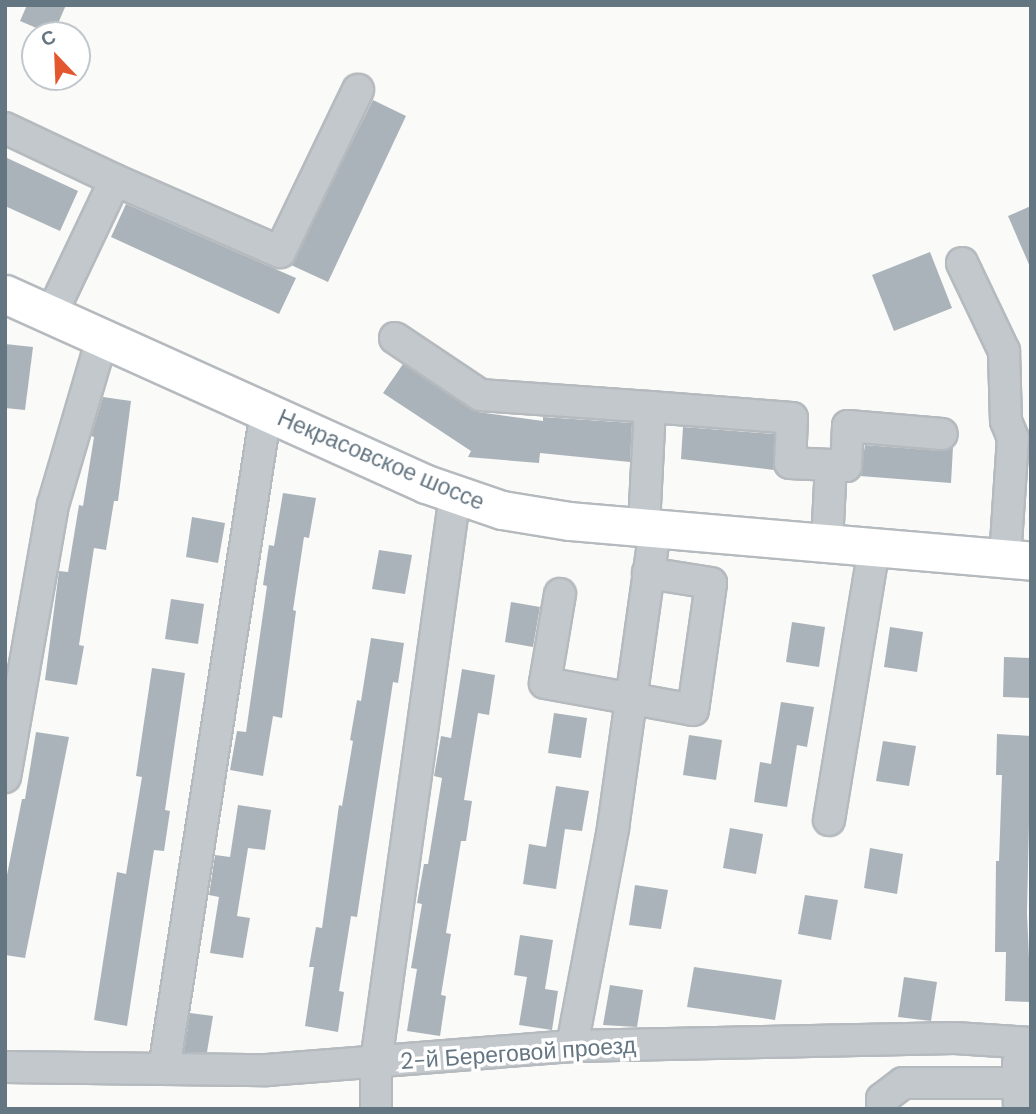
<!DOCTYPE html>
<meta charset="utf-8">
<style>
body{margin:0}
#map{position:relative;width:1036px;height:1114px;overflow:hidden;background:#fafaf8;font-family:"DM Sans",sans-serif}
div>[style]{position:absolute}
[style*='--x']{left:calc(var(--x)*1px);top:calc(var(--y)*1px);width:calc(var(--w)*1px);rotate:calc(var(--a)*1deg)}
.building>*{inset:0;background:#aab3b9}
.roads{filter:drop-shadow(2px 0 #b5babe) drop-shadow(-2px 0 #b5babe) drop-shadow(0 2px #b5babe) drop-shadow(0 -2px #b5babe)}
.minor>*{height:30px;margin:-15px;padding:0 15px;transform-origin:15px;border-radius:15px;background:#c3c8cc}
.major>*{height:37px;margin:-18.5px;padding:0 18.5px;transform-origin:18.5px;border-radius:18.5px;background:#fff}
span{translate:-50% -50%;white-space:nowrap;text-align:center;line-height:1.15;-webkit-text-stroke:7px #fff;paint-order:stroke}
.street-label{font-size:23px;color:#657683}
.frame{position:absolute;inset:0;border:7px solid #657683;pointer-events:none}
.north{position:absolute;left:21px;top:21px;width:70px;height:70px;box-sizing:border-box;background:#fff;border:2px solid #c1c8cd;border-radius:50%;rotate:337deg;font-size:19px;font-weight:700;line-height:28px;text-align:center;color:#657683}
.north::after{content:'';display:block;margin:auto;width:24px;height:32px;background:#e4572e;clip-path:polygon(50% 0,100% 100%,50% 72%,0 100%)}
</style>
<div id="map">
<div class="building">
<div style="clip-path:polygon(27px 5px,66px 5px,53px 35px,20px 21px)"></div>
<div style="clip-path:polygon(373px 100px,406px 116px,328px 282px,291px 265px)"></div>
<div style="clip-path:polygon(5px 157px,78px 191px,60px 231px,5px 206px)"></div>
<div style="clip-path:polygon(126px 204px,296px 278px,279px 314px,111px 237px)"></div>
<div style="clip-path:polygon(1031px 206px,1031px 269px,1008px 216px)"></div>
<div style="clip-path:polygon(930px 252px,952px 308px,894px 331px,872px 275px)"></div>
<div style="clip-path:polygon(5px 344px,33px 347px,25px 410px,5px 408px)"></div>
<div style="clip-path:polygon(403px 364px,478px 412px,543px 421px,543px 417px,632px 423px,630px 462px,540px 453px,539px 463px,468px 457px,471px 451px,383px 393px)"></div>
<div style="clip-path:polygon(103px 397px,131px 401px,118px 501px,114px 501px,106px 550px,94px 548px,79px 645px,84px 646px,77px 685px,45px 680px,59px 571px,68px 572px,79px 505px,83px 506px,94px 437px,91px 436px)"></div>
<div style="clip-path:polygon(683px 427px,774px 434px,774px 470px,681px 459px)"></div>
<div style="clip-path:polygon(865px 445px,941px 451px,953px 447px,951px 483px,860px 476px)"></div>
<div style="clip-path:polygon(283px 493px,316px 498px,309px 538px,304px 537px,293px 610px,296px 611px,282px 718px,273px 716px,263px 776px,230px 770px,237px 731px,246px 732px,267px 586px,263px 585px,269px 545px,274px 546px)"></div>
<div style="clip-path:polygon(192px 517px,225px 523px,218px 563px,186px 557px)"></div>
<div style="clip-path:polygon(379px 550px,412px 555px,405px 594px,372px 589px)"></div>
<div style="clip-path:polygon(171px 599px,204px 604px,198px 644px,165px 639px)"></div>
<div style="clip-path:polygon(511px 602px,540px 607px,533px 647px,505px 642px)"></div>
<div style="clip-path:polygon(792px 622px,825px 627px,819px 667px,786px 662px)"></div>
<div style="clip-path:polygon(890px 627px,923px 632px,917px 672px,884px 667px)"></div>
<div style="clip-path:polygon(371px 638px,404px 643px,398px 683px,393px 682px,357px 917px,351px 916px,339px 991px,344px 992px,338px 1032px,305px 1026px,314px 967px,309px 967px,316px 927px,322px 928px,339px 805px,342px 806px,353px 741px,350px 740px,357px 700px,361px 701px)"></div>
<div style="clip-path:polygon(1004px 657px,1031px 658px,1031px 698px,1003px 697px)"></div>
<div style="clip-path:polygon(152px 668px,185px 673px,165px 810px,170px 811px,164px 851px,154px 850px,127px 1026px,94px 1020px,117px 872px,126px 874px,142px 777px,136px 776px)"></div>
<div style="clip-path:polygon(462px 669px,495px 675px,489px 715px,478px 713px,464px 800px,472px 801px,466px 841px,461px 841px,446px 933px,451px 934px,441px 995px,446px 996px,440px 1036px,407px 1031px,417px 969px,411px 968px,422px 904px,417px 903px,424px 864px,428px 864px,442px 778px,434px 776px,441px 736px,451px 738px)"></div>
<div style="clip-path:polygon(781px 702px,814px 707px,807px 747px,797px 745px,787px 807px,754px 802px,760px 762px,771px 764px)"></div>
<div style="clip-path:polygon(554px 713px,587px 718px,581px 758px,548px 753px)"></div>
<div style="clip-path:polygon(36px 732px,69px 737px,25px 958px,5px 955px,5px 885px,22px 799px,25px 799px)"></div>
<div style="clip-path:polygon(997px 734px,1031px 736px,1027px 913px,1031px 1002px,1005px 1001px,1006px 952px,995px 952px,996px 861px,999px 861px,1002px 775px,996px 775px)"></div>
<div style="clip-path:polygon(689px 735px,722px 740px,716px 780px,683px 775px)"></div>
<div style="clip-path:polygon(883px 741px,916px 746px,909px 786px,876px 781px)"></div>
<div style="clip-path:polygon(556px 786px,589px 791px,582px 831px,565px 829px,556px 889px,523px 884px,529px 844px,546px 847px)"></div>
<div style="clip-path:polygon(238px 805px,271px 810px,265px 850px,248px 848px,237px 916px,250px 918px,243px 958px,210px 953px,219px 897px,209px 895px,215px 855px,230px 857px)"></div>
<div style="clip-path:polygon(730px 828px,763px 834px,756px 874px,723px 868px)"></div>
<div style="clip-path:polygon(870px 848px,903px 854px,897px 894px,864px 888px)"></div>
<div style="clip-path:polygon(635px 885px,668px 890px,661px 929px,629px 925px)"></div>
<div style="clip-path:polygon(805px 895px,838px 900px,831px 940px,798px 934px)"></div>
<div style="clip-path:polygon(520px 935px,553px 940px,545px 989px,558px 991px,552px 1030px,519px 1025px,527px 977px,514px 975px)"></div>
<div style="clip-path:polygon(694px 967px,782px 980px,775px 1020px,687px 1007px)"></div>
<div style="clip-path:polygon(904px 977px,937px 982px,931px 1021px,898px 1017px)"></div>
<div style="clip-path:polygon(610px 985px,643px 990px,637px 1027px,603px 1025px)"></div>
<div style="clip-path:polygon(190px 1013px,213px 1016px,207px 1052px,184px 1052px)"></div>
</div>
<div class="roads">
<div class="minor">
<div style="--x:5;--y:128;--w:122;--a:25.3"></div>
<div style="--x:962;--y:263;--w:98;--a:64.5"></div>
<div style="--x:1004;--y:351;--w:70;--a:88.4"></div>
<div style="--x:1006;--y:421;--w:18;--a:68"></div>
<div style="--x:1013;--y:438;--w:120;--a:93.8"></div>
<div style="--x:51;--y:315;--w:149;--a:-64.6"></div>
<div style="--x:115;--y:180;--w:180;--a:23.6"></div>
<div style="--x:280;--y:252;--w:180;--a:-64.3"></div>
<div style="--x:395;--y:338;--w:102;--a:33.8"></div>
<div style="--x:480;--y:395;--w:170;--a:4"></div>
<div style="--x:650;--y:407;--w:120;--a:92.9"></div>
<div style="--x:650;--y:407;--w:142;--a:4.4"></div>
<div style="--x:792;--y:418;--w:45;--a:92.5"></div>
<div style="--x:790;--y:463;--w:41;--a:2.8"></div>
<div style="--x:827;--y:543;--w:78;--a:-87.1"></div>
<div style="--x:831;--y:465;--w:15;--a:4"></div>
<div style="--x:846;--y:466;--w:40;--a:-87.1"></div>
<div style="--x:848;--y:426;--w:94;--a:4.9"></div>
<div style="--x:560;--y:594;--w:90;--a:99.6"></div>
<div style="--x:545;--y:683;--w:150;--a:10.3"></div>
<div style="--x:693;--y:710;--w:128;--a:-81.9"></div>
<div style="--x:711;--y:583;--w:64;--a:-171"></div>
<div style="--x:5;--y:777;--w:276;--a:-80"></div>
<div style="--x:53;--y:505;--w:174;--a:-73.6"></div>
<div style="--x:829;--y:820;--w:277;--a:-80.6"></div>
<div style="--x:572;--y:1046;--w:222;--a:-79.3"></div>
<div style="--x:613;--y:828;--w:303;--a:-82"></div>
<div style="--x:1018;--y:1063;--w:46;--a:88.8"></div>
<div style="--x:5;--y:1067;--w:262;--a:0.7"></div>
<div style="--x:267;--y:1070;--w:306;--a:-4.5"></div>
<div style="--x:572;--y:1046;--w:383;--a:-1.2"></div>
<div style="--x:955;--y:1038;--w:76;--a:3.8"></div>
<div style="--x:164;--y:1069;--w:665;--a:-81.18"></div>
<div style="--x:376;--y:1109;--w:47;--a:-90"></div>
<div style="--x:376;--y:1062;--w:572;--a:-82.07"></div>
<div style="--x:882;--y:1109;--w:10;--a:-90"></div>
<div style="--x:882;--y:1099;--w:26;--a:-37"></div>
<div style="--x:903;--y:1083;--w:115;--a:0"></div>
</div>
<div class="major">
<div style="--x:5;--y:294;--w:462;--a:24.3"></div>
<div style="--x:426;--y:484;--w:80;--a:18.9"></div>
<div style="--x:502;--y:510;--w:68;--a:9.3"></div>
<div style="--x:569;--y:521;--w:464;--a:4.9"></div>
</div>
</div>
<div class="street-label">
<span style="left:381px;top:460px;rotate:23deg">Некрасовское шоссе</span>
<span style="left:518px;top:1053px;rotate:-4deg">2-й Береговой проезд</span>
</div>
<div class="frame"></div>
<div class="north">С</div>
</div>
